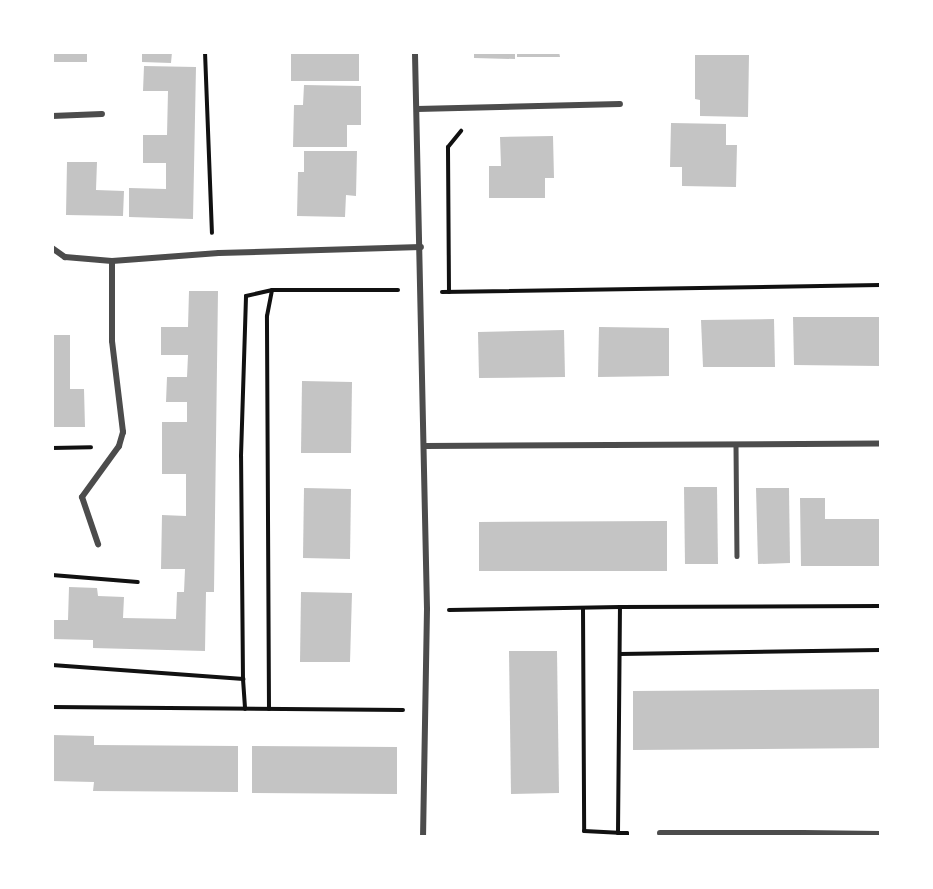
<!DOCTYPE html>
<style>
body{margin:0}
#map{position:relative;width:933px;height:889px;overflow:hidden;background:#fff;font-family:Poppins,sans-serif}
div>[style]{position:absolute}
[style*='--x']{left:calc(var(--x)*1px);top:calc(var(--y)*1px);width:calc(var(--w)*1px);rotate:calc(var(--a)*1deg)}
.building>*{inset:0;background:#c4c4c4}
.path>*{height:4px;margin:-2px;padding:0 2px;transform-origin:2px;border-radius:2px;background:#111}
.service>*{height:4.5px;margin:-2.25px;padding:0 2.25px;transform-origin:2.25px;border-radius:2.25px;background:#4c4c4c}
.minor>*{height:6px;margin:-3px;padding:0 3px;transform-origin:3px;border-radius:3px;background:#4c4c4c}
span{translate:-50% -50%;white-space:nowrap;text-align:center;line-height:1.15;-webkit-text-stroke:6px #fff;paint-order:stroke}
.frame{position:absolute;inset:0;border:54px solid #fff;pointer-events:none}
</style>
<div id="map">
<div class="building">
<div style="clip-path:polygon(52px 52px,87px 52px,87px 62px,52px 62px)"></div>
<div style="clip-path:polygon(142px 52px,172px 52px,171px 63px,142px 62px)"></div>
<div style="clip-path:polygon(291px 52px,359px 52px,359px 81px,291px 81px)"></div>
<div style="clip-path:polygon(474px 52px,515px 52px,515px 59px,474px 58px)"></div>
<div style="clip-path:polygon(517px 52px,559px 52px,560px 57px,517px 57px)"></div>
<div style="clip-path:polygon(695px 55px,749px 55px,748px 117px,700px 116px,700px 100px,695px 99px)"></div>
<div style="clip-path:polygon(144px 66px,196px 67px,193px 219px,129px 217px,129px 188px,166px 189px,166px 163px,143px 163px,143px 135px,167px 135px,168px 91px,143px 91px)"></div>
<div style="clip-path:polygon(304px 85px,361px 86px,361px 125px,347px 125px,347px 147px,293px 147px,294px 105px,303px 105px)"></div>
<div style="clip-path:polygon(671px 123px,726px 124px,726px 145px,737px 145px,736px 187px,682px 186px,682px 167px,670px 167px)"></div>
<div style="clip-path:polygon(553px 136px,554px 178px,545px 178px,545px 198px,489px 198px,489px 166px,501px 166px,500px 137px)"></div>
<div style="clip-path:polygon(304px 151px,357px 151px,356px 196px,346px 195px,345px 217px,297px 216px,298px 172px,304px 172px)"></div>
<div style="clip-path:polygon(67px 162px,97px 162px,96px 190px,124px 191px,123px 216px,66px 215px)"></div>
<div style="clip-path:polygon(189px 291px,218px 291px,214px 592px,206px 592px,205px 651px,93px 648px,93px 640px,52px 639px,52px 620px,68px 620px,69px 587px,97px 588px,98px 596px,124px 597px,123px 618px,176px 619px,177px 592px,184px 592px,185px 569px,161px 569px,162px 515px,186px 516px,186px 474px,162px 474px,162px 422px,187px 422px,187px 402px,166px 402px,167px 377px,187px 377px,188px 355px,161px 355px,161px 327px,188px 327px)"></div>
<div style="clip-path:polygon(793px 317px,880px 317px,880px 366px,794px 365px)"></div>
<div style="clip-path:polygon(774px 319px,775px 367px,703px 367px,701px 320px)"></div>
<div style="clip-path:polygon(599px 327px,669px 328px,669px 376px,598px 377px)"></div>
<div style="clip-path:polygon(564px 330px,565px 377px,479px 378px,478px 332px)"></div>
<div style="clip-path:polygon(52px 335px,70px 335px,70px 389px,84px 389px,85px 427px,52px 427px)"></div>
<div style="clip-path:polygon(302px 381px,352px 382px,351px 453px,301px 453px)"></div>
<div style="clip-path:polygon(684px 487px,717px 487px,718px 564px,685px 564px)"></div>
<div style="clip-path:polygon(304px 488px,351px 489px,350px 559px,303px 558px)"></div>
<div style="clip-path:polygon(756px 488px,789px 488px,790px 563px,758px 564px)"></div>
<div style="clip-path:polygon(800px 498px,825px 498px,825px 519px,880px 519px,880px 566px,801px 566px)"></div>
<div style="clip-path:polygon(667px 521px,667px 571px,479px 571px,479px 522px)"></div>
<div style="clip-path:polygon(301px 592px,352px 593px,350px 662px,300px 662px)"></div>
<div style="clip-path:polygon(509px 651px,557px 651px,559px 793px,511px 794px)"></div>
<div style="clip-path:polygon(880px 689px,880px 748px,633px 750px,633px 691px)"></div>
<div style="clip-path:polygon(52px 735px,94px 736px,94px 745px,238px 746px,238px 792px,93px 791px,94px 782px,52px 781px)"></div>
<div style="clip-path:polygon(252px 746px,397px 747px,397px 794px,252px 793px)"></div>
</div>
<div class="path">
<div style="--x:205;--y:52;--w:181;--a:87.8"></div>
<div style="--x:442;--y:292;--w:438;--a:-0.9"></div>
<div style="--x:449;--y:292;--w:145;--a:-90.4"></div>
<div style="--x:448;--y:147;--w:21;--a:-51"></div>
<div style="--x:52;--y:448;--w:39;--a:-1"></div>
<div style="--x:52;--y:575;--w:86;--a:4.7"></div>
<div style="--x:583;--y:608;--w:223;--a:89.7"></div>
<div style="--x:584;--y:831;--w:34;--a:3"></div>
<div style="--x:449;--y:610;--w:171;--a:-1"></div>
<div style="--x:620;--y:654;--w:260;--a:-0.9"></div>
<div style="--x:52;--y:665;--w:192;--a:4.2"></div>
<div style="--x:243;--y:679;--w:30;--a:86"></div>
<div style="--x:243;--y:679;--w:223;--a:-90.5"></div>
<div style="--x:241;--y:456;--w:160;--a:-88.2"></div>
<div style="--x:246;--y:296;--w:27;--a:-13"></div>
<div style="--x:272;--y:290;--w:126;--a:0"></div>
<div style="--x:52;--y:707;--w:351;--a:0.5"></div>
<div style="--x:269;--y:709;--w:393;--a:-90.3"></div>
<div style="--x:267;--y:316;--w:26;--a:-79"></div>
<div style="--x:627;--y:836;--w:3;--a:-90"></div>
<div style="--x:627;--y:833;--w:9;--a:180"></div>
<div style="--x:618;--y:833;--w:226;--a:-89.5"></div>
<div style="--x:620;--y:607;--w:260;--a:-0.2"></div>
</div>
<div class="service">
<div style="--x:736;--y:445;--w:111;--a:89.5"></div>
</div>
<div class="minor">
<div style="--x:415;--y:54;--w:555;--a:88.76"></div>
<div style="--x:427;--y:609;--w:227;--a:91"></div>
<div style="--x:417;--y:109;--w:203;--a:-1.4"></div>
<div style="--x:52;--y:116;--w:50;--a:-2.3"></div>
<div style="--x:52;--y:248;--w:16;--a:35"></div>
<div style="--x:65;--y:257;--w:47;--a:4.9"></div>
<div style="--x:112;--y:261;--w:80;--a:90"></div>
<div style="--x:112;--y:341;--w:92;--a:83.1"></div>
<div style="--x:123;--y:432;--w:15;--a:106"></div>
<div style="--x:119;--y:446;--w:63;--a:126"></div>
<div style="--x:82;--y:497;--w:50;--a:71.2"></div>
<div style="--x:112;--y:261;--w:107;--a:-4.3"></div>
<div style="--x:219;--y:253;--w:202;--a:-1.7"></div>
<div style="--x:425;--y:446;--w:455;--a:-0.3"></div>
<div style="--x:660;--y:833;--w:143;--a:0"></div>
<div style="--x:803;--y:833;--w:3;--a:90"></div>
<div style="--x:803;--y:833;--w:77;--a:0.7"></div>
</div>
<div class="frame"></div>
</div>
